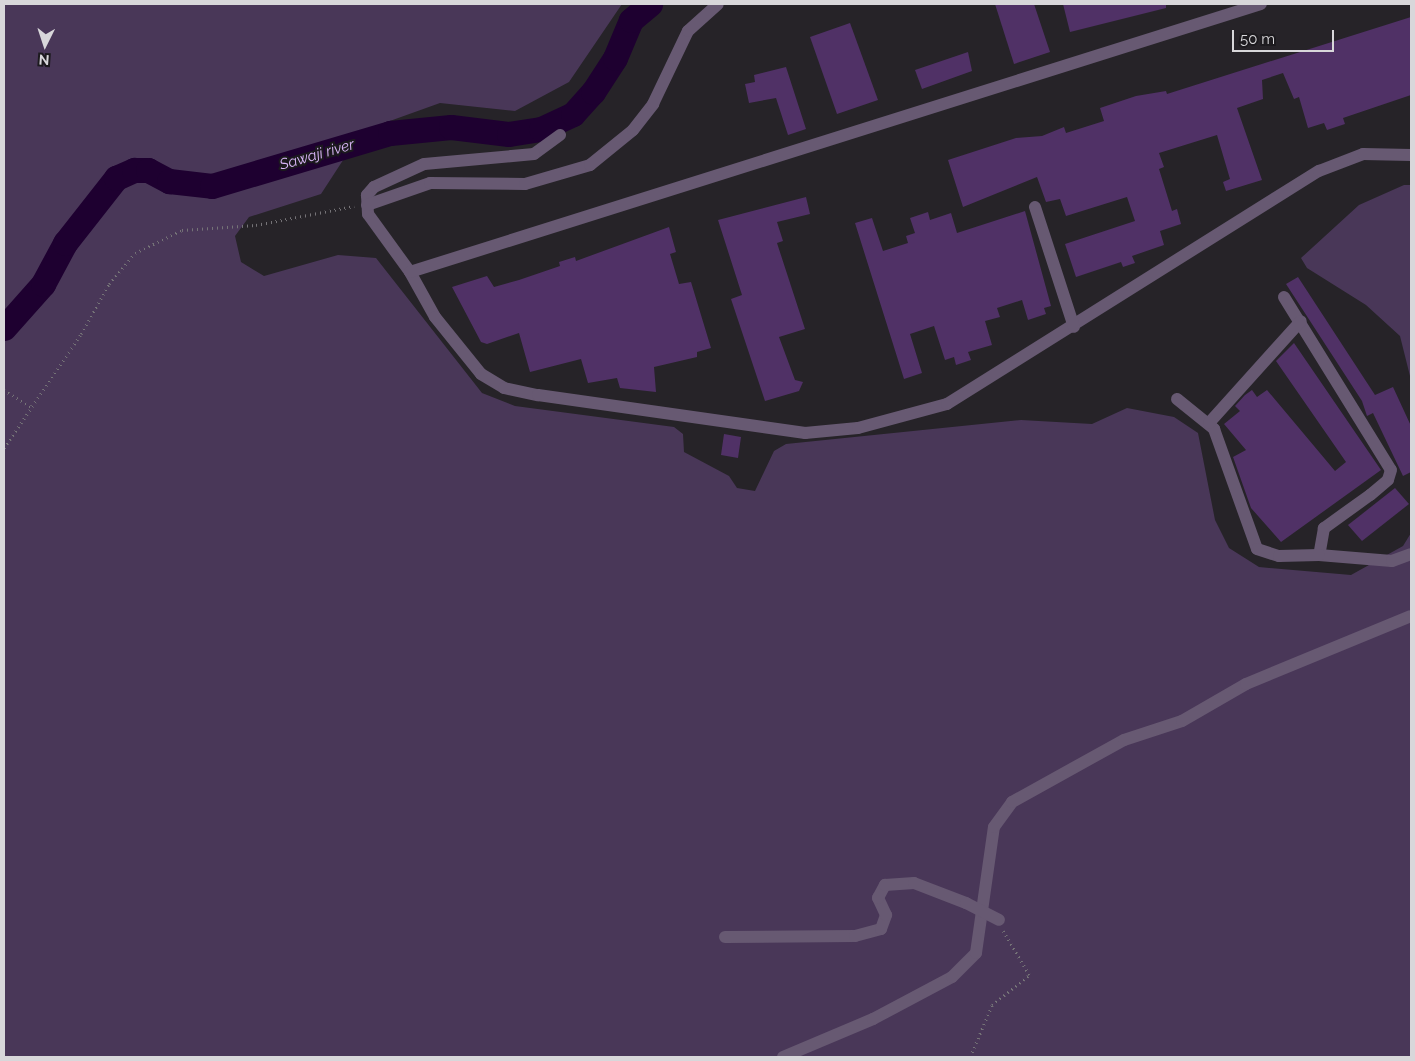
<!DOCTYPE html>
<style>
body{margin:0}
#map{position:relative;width:1415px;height:1061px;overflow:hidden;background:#262328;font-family:Raleway,sans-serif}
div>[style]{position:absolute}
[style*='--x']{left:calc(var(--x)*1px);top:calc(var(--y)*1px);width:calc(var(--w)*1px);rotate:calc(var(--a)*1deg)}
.green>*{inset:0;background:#493758}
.river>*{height:25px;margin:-12.5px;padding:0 12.5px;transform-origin:12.5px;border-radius:12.5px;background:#1e0030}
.building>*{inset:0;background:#503166}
.path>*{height:2.5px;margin-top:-1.25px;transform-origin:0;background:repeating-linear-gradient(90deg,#757377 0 1px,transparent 0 5px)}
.minor>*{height:12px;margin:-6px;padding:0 6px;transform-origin:6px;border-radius:6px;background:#675972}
.minor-bridge>*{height:12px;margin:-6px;padding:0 6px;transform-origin:6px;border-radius:6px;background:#675972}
span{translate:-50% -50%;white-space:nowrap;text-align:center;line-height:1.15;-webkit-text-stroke:4px #1c1a1e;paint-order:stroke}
.water-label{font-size:15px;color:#dab6f8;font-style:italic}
.frame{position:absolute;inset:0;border:5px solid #d8d7da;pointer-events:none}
.north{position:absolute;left:20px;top:20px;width:50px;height:50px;-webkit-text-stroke:4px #1c1a1e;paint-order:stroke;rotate:184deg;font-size:14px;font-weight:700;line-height:20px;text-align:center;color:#d8d7da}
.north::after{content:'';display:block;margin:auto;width:18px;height:22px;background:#d8d7da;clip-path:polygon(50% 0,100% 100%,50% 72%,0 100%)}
.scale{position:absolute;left:1232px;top:30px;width:102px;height:22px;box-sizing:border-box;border:2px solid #d8d7da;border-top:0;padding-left:6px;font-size:15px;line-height:18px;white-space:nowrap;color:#d8d7da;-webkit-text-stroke:4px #1c1a1e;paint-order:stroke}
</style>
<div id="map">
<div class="green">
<div style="clip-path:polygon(4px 4px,622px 4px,569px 82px,515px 111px,440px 103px,362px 131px,321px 194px,249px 217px,235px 236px,241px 262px,264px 276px,338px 255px,376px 258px,482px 393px,515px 406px,674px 427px,683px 434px,684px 452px,729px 476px,737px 488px,755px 491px,774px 451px,786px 444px,1021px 420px,1092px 424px,1127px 408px,1174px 417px,1198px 433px,1215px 520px,1229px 548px,1259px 567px,1351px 575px,1403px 546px,1411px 533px,1411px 1057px,4px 1057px)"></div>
<div style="clip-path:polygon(1404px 185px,1411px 185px,1411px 380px,1400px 336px,1366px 305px,1307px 268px,1301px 258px,1359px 205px)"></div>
</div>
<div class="river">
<div style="--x:4;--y:328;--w:59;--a:-48.4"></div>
<div style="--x:43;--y:284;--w:47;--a:-61.8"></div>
<div style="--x:65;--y:243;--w:83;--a:-51.9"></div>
<div style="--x:116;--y:178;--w:20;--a:-24"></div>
<div style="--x:134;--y:170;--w:14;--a:0"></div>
<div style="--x:148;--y:170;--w:24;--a:28"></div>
<div style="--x:169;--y:181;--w:43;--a:6.6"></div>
<div style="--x:212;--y:186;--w:186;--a:-16.6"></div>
<div style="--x:390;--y:133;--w:61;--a:-5.6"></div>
<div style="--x:451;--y:127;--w:58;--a:6.9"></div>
<div style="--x:509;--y:134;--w:32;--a:-9"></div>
<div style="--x:541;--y:129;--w:35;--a:-25"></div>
<div style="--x:573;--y:114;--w:30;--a:-48"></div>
<div style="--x:593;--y:92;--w:40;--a:-57.1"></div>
<div style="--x:615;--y:58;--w:41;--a:-67.2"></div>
<div style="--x:631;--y:20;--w:25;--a:-40"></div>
</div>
<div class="building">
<div style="clip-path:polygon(995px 4px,1034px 4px,1050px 52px,1014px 64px)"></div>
<div style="clip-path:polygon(1063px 4px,1166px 4px,1166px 8px,1070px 32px)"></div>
<div style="clip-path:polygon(1411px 17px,1411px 95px,1343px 118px,1345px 124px,1327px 130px,1324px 123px,1308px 128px,1299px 97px,1294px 99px,1283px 73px,1262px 80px,1263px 99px,1237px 108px,1262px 180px,1226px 191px,1223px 182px,1230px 179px,1217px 135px,1159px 153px,1164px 167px,1159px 169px,1172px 211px,1177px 209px,1181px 224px,1160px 231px,1164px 245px,1132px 256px,1135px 263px,1123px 267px,1121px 262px,1076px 277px,1065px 244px,1135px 221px,1127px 197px,1066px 216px,1060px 199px,1046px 202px,1037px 177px,963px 207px,948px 160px,1016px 138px,1042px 136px,1064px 127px,1066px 133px,1104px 121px,1100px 108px,1136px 96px,1166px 91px,1167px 94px)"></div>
<div style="clip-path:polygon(850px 23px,878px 100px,837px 114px,810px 37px)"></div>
<div style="clip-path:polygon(968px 52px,972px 71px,922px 89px,915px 70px)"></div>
<div style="clip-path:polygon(786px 67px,806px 129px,788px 135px,776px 98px,749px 103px,745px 84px,755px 82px,754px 75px)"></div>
<div style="clip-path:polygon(806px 197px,810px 214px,777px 222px,783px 241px,777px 243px,805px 329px,779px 337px,795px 380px,803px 382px,799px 391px,765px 401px,731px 299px,742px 295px,718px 220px)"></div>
<div style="clip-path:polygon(1025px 211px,1051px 306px,1044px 308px,1046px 314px,1028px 320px,1022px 300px,997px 308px,1000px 317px,985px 321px,992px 345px,968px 352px,971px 360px,956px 365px,954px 357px,945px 360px,934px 326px,910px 334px,922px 373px,904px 379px,855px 223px,872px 218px,883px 251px,908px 243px,906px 236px,915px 233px,910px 218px,928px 212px,930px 220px,951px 213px,957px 233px)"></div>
<div style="clip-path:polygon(669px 227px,676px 252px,670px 254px,679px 284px,691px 282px,711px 348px,697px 352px,697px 357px,654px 367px,656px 392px,620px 388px,617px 378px,588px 383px,581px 359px,530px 372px,519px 333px,487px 344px,481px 342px,452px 287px,487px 276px,494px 287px,519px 280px,560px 266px,559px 262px,575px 257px,576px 261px)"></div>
<div style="clip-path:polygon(1298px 277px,1375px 395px,1393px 387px,1411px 426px,1411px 472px,1403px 476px,1373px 413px,1367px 416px,1362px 401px,1286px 284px)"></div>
<div style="clip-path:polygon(1294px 343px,1381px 470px,1281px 542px,1251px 508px,1233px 457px,1246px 450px,1224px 424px,1240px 411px,1235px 406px,1245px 395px,1252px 390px,1257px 397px,1267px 390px,1335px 471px,1346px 462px,1276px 361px)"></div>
<div style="clip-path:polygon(724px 434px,741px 437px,738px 458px,721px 455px)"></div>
<div style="clip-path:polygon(1395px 488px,1409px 504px,1362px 541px,1348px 525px)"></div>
</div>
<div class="path">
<div style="--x:4;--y:390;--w:34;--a:32"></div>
<div style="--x:4;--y:448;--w:138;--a:-56"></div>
<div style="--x:81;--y:334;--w:57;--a:-60.8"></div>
<div style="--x:109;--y:284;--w:40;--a:-50"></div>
<div style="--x:135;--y:253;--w:52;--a:-26.1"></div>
<div style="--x:182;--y:230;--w:74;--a:-3.9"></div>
<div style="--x:256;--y:225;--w:100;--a:-11"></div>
<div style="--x:970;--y:1057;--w:56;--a:-67.1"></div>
<div style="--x:992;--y:1005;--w:48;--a:-39"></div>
<div style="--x:1029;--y:975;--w:51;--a:-120.6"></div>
</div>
<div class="minor">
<div style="--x:560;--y:135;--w:32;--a:144"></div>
<div style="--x:534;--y:154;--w:110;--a:174.8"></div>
<div style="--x:424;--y:164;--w:55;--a:155.3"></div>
<div style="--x:374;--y:187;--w:11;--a:131"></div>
<div style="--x:367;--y:195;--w:19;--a:87"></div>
<div style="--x:368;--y:214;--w:72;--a:54.1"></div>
<div style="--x:410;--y:272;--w:51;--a:60.9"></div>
<div style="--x:435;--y:317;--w:73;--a:51.1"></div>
<div style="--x:481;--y:374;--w:27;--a:31"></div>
<div style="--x:504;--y:388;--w:35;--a:12"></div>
<div style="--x:538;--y:395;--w:270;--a:8.1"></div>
<div style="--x:805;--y:433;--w:53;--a:-5.4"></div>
<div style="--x:858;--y:428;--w:92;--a:-15.1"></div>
<div style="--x:947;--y:404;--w:439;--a:-32.1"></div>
<div style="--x:1319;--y:171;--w:47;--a:-21.1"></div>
<div style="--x:1363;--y:154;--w:48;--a:1.2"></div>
<div style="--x:367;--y:205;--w:67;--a:-19.2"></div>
<div style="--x:430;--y:183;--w:95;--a:0.6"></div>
<div style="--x:525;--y:184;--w:68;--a:-16.3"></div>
<div style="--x:590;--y:165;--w:55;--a:-39.1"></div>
<div style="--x:633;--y:130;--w:33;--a:-52"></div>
<div style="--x:653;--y:104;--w:81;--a:-64.4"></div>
<div style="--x:688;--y:31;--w:40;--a:-42"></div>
<div style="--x:1035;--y:207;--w:126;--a:72"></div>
<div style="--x:410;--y:272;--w:892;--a:-17.48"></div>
<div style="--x:1284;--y:297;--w:203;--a:58.3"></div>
<div style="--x:1391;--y:470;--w:10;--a:107"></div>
<div style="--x:1388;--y:480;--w:23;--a:140"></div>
<div style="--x:1370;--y:495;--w:57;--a:144.3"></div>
<div style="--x:1324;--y:528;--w:27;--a:100"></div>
<div style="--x:1319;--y:555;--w:73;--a:4.7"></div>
<div style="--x:1392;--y:561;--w:20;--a:-20"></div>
<div style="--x:1177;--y:399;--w:48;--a:39"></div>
<div style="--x:1214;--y:429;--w:127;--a:70.3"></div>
<div style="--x:1257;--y:549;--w:23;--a:18"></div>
<div style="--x:1279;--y:556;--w:40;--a:-1.4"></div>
<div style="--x:1209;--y:423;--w:137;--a:-48"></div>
<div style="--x:725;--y:937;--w:130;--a:-0.4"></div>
<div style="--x:855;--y:936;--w:27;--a:-15"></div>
<div style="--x:881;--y:929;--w:15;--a:-70"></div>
<div style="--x:886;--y:915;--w:19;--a:-115"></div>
<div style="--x:878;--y:898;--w:15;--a:-62"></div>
<div style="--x:885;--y:885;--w:29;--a:-4"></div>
<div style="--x:914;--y:883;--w:56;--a:21"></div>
<div style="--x:783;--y:1057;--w:98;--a:-22.9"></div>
<div style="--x:873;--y:1019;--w:89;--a:-28"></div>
<div style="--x:952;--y:977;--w:34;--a:-45"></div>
<div style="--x:976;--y:953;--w:127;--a:-81.9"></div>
<div style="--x:994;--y:827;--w:31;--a:-54"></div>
<div style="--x:1012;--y:802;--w:128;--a:-29"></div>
<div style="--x:1124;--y:740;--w:61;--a:-18.1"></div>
<div style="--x:1182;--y:721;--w:74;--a:-30"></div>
<div style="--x:1246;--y:684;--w:178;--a:-22.4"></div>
</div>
<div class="minor-bridge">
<div style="--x:966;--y:903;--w:37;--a:27"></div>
</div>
<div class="water-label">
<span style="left:317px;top:155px;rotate:-16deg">Sawaji river</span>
</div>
<div class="frame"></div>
<div class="north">N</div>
<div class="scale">50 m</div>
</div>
